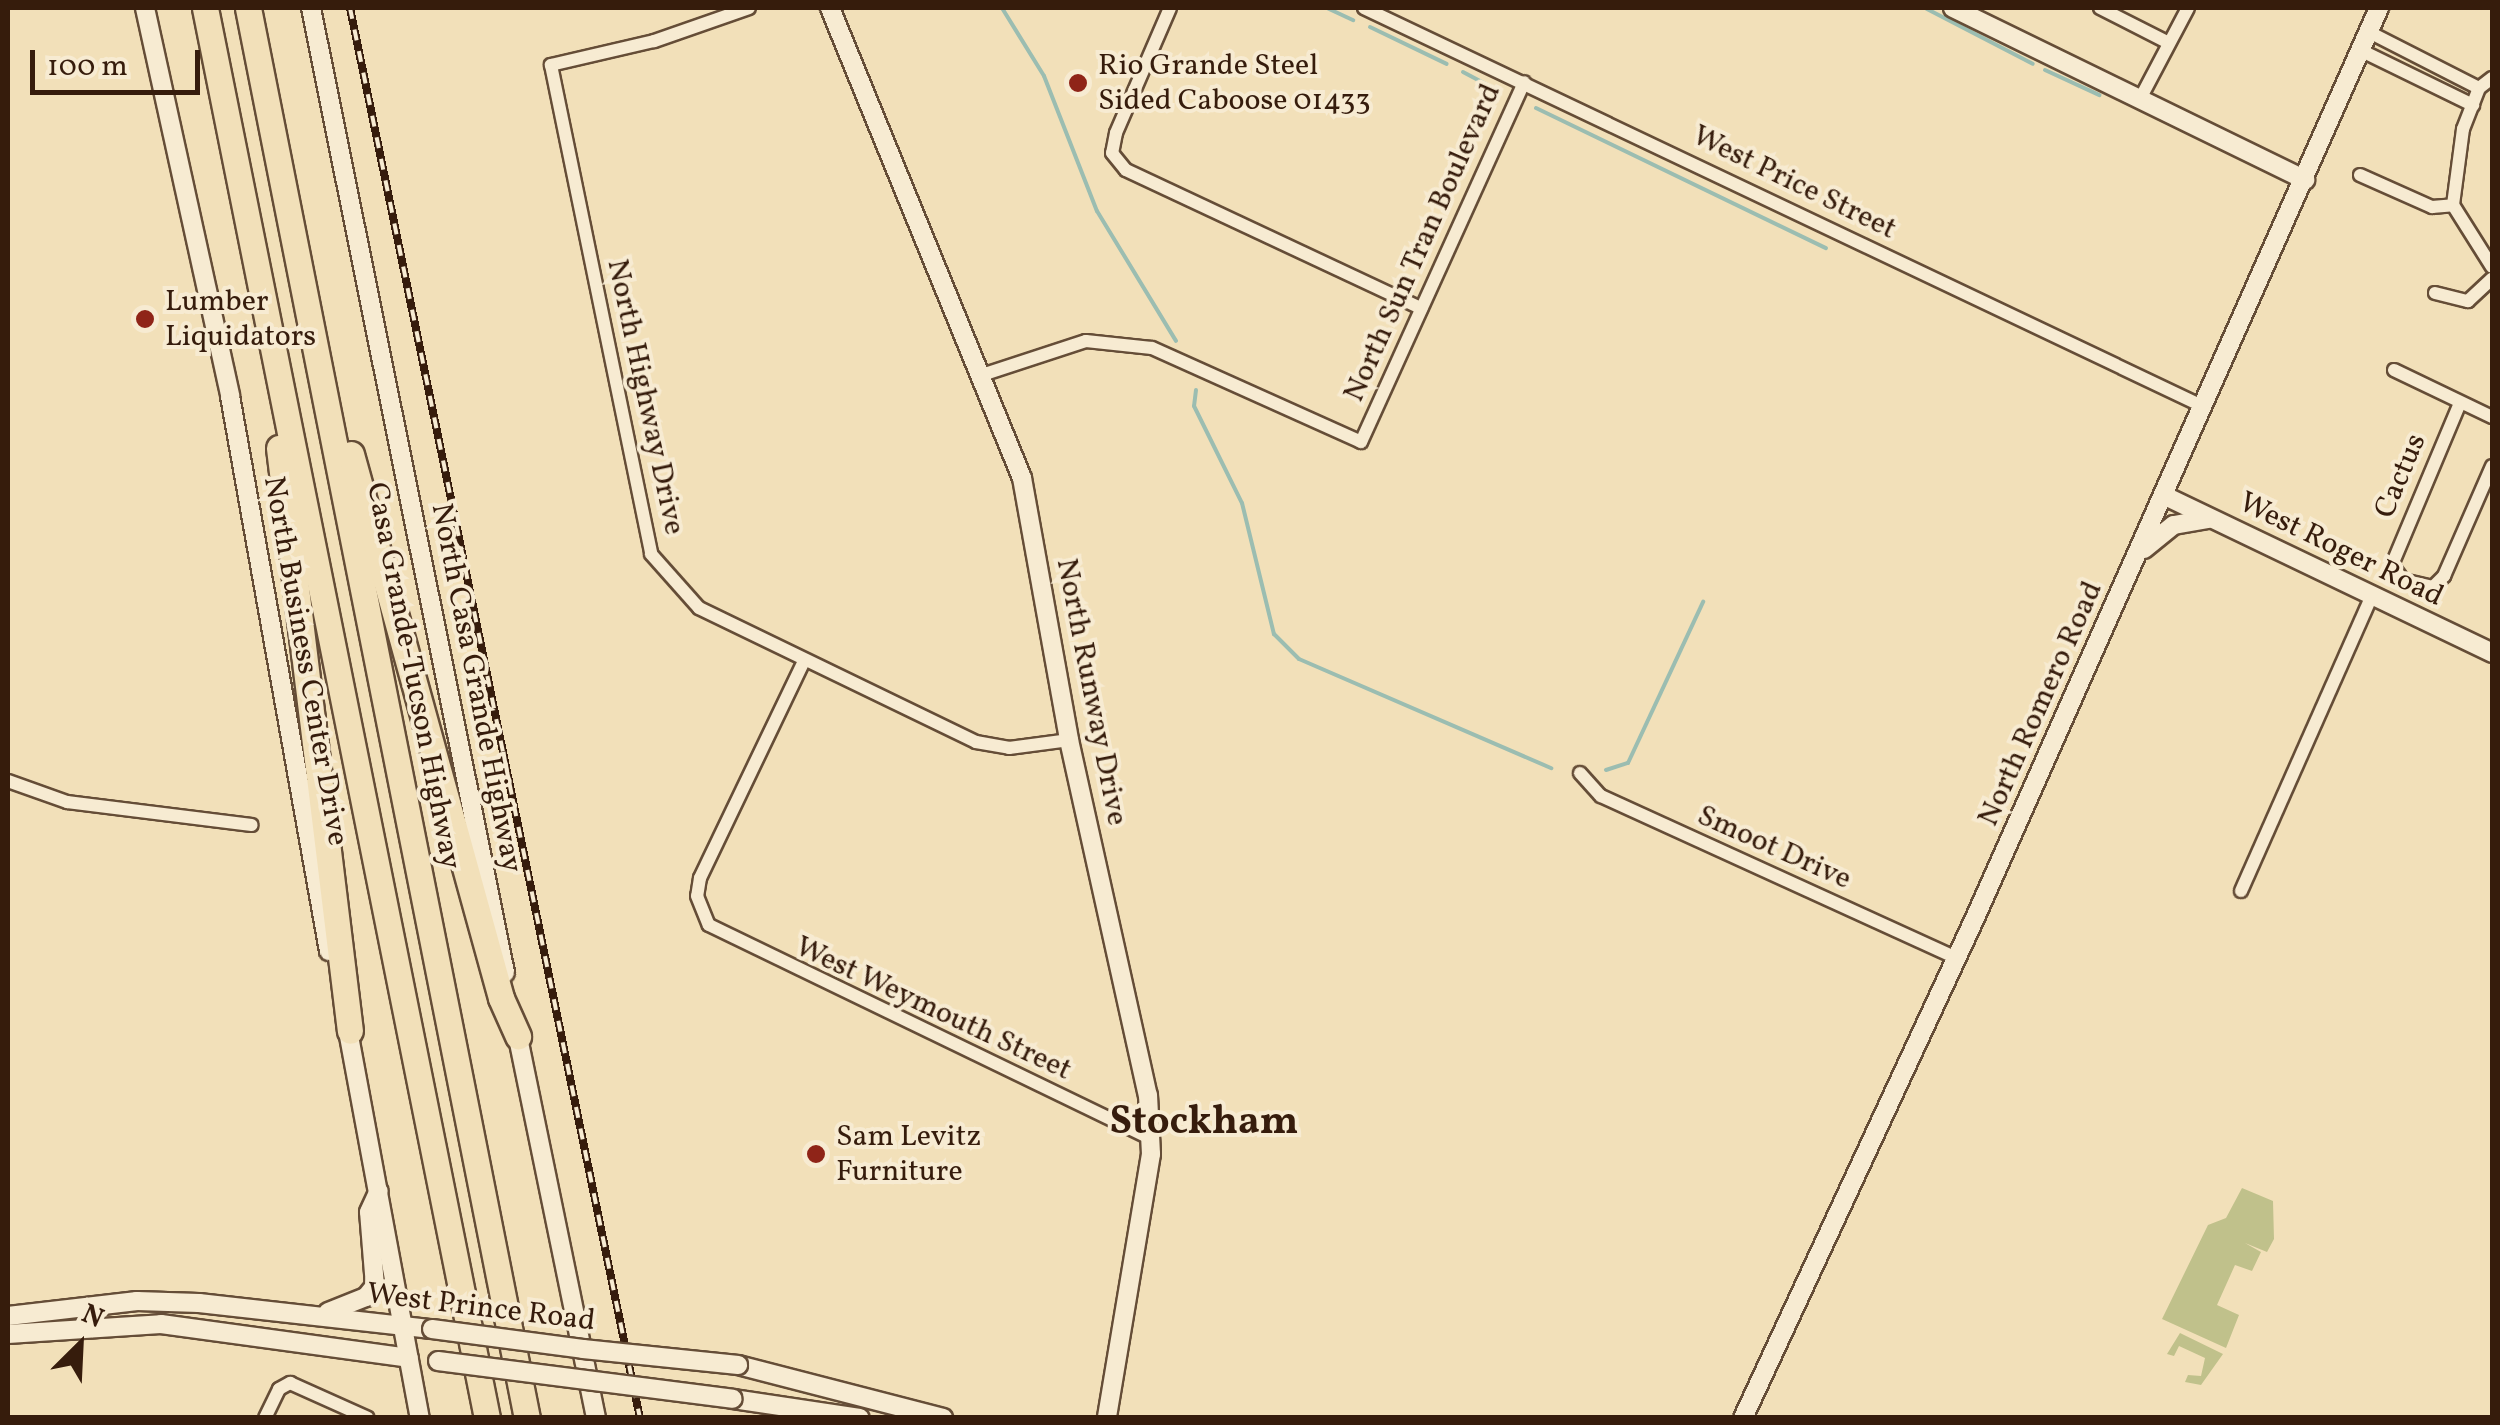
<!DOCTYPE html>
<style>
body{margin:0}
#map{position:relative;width:2500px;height:1425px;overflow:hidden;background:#f2e0b9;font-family:Vollkorn,serif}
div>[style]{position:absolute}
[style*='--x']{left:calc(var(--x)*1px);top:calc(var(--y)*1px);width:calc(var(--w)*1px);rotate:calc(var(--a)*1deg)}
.green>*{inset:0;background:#c0c18b}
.stream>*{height:4px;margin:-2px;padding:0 2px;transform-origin:2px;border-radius:2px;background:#9bbdb1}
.roads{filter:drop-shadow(2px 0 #654d37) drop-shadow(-2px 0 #654d37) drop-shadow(0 2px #654d37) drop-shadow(0 -2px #654d37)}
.minor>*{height:12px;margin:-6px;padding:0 6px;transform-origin:6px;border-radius:6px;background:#f7ebd2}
.tertiary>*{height:18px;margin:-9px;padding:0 9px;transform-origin:9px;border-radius:9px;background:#f7ebd2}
.secondary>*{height:18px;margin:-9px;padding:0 9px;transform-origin:9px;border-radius:9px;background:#f7ebd2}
.motorway>*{height:25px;margin:-12.5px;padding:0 12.5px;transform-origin:12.5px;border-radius:12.5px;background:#f2e0b9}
.rail>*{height:8px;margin-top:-4px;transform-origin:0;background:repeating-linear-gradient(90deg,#f7ebd2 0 11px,#361c0c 0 22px);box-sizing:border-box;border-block:2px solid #361c0c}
.bridges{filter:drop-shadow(2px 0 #654d37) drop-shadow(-2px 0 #654d37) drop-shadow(0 2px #654d37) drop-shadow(0 -2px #654d37)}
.tertiary-bridge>*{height:18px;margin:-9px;padding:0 9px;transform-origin:9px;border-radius:9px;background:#f7ebd2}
.secondary-bridge>*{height:18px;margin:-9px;padding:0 9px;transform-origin:9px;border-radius:9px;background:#f7ebd2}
.dots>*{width:28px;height:28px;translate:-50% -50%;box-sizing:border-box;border:5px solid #f7ebd2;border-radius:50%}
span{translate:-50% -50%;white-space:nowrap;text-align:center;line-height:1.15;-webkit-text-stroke:8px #f7ebd2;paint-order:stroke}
.poi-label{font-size:30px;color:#361c0c}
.left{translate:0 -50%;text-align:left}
.street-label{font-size:30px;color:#361c0c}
.district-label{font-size:40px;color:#361c0c;font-weight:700}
.frame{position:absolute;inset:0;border:10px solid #361c0c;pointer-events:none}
.north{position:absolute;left:30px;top:1295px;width:100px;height:100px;-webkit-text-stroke:8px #f7ebd2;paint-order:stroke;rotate:24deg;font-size:28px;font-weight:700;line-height:40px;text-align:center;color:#361c0c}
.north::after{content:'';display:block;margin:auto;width:35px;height:45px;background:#361c0c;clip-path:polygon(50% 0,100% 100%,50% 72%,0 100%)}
.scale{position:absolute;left:30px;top:50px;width:170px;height:45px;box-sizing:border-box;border:5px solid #361c0c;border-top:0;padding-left:12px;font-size:30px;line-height:35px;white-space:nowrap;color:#361c0c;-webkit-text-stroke:8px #f7ebd2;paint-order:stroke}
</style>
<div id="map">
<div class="green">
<div style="clip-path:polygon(2242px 1188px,2273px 1201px,2274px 1239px,2267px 1252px,2245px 1243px,2261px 1252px,2252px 1271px,2235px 1265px,2217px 1305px,2239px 1315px,2226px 1348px,2162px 1319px,2208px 1225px,2226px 1218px)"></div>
<div style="clip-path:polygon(2180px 1333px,2223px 1354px,2201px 1385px,2185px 1382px,2188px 1375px,2201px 1376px,2205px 1358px,2179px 1346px,2174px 1356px,2167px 1354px)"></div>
</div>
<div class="stream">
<div style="--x:1002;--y:8;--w:80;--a:58.3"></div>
<div style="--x:1044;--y:76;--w:145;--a:68.6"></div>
<div style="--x:1097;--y:211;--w:152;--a:58.7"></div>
<div style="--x:1327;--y:8;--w:29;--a:25"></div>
<div style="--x:1927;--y:9;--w:119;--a:27.4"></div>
<div style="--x:1370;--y:27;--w:85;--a:25.7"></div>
<div style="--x:2045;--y:70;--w:60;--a:24.8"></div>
<div style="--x:1463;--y:72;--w:38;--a:28"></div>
<div style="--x:1536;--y:108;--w:322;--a:25.8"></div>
<div style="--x:1196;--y:390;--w:16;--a:97"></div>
<div style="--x:1194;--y:406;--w:108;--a:63.7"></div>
<div style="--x:1242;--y:503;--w:135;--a:76.3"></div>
<div style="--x:1274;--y:634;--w:35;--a:45"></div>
<div style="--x:1299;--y:659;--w:275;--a:23.4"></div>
<div style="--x:1606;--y:770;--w:23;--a:-18"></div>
<div style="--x:1628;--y:763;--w:178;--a:-65"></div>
</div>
<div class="roads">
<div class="minor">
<div style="--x:749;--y:8;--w:101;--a:160.8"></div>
<div style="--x:654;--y:41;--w:106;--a:166.9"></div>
<div style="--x:551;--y:65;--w:499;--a:78.4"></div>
<div style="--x:651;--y:554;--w:72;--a:48.4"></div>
<div style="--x:699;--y:608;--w:308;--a:25.8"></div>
<div style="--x:976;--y:742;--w:34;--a:10"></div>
<div style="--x:1009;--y:748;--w:61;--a:-7.6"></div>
<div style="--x:1170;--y:8;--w:136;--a:113.4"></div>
<div style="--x:1116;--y:133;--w:20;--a:101"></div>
<div style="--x:1112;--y:153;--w:22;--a:51"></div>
<div style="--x:1126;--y:170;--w:326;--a:25.1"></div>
<div style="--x:1364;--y:8;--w:928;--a:25.4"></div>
<div style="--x:2100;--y:8;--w:77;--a:26.9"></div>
<div style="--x:2369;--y:32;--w:123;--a:27"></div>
<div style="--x:2360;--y:50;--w:126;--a:26"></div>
<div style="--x:2492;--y:78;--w:16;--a:142"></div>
<div style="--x:2479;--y:88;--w:44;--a:111.3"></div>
<div style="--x:2463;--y:129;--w:77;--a:97.5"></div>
<div style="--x:2453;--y:205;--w:73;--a:57.8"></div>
<div style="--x:2140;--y:99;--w:103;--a:-62.2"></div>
<div style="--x:2360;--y:175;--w:79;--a:24"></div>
<div style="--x:2432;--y:207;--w:21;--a:-5"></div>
<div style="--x:2435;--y:293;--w:34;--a:14"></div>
<div style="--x:2468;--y:301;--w:33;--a:-43"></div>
<div style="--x:2394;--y:370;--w:109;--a:25.6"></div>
<div style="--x:985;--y:374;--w:106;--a:-18.1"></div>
<div style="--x:1086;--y:341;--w:66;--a:6.1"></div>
<div style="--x:1152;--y:348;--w:229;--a:24.2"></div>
<div style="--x:1361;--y:442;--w:395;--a:-65.6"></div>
<div style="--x:2460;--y:403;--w:176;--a:112.8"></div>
<div style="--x:2392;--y:565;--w:19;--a:54"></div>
<div style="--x:2403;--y:580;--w:31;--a:13"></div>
<div style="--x:2433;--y:587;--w:16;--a:-45"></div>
<div style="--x:2444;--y:576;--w:120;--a:-66.4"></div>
<div style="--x:804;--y:661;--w:241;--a:115.6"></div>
<div style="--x:700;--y:878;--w:18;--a:99"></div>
<div style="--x:697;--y:896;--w:31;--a:68"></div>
<div style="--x:709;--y:925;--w:490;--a:25.8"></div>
<div style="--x:1580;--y:773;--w:31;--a:48"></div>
<div style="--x:1601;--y:796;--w:390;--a:24.5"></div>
<div style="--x:8;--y:781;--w:63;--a:19.6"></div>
<div style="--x:67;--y:802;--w:186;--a:7.1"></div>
<div style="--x:2241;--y:891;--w:323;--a:-66.1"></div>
<div style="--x:265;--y:1418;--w:32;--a:-64"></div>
<div style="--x:279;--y:1389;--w:13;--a:-29"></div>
<div style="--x:290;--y:1383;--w:85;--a:24.2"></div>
</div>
<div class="tertiary">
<div style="--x:830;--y:8;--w:508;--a:67.78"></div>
<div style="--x:1022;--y:478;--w:266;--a:79.8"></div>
<div style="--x:1069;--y:740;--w:364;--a:77.5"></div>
<div style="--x:1148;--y:1095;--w:59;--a:87.1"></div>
<div style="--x:1151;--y:1154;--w:268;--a:99.5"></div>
<div style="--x:1953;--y:8;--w:392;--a:26"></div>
<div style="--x:2165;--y:496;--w:363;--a:25.6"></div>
<div style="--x:2144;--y:549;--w:38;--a:-39"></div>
<div style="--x:2174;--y:525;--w:35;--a:-10"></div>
<div style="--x:328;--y:1312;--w:41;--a:-21.5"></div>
<div style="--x:366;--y:1297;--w:14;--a:-51"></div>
<div style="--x:375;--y:1286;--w:74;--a:-94.6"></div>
<div style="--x:369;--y:1212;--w:23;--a:-65"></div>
<div style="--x:8;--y:1316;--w:130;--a:-6.6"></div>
<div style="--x:137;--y:1301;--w:62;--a:1.8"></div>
<div style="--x:199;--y:1303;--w:234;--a:6.4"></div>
<div style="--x:8;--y:1334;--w:153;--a:-3.7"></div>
<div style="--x:161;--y:1324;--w:250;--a:7.8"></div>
<div style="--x:1743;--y:1418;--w:551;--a:-65.11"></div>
<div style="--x:1975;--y:918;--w:996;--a:-66.06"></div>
</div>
<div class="secondary">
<div style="--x:145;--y:8;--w:397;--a:77.6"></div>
<div style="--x:230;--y:396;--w:564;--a:79.89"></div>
<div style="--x:311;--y:8;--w:984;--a:78.63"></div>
<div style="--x:346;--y:1020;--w:405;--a:79.5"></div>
<div style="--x:516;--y:1028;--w:398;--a:78.4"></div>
<div style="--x:738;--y:1365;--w:212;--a:14.5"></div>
<div style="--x:733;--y:1399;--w:128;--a:8.5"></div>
</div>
<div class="motorway">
<div style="--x:205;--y:8;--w:1438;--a:78.69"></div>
<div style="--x:248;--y:8;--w:1437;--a:78.81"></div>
<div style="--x:279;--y:448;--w:587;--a:83.06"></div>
<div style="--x:351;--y:454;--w:564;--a:74.58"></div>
<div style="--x:501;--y:998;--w:42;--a:65.9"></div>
</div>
</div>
<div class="rail">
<div style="--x:350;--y:8;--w:1440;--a:78.38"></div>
<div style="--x:1075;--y:74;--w:18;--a:68"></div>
</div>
<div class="bridges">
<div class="tertiary-bridge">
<div style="--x:432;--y:1329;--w:152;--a:7.5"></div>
</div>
<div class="secondary-bridge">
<div style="--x:583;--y:1349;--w:156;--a:5.9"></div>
<div style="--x:438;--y:1361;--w:297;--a:7.3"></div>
</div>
</div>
<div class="dots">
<div style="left:1078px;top:83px;background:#8f2418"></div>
<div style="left:145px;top:319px;background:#8f2418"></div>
<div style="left:816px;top:1154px;background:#8f2418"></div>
</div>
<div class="poi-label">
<span class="left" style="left:1098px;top:83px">Rio Grande Steel<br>Sided Caboose 01433</span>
<span class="left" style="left:165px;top:319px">Lumber<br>Liquidators</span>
<span class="left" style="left:836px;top:1154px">Sam Levitz<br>Furniture</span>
</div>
<div class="street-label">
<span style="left:1794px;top:183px;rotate:26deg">West Price Street</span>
<span style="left:1423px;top:243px;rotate:-66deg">North Sun Tran Boulevard</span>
<span style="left:645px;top:397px;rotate:78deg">North Highway Drive</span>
<span style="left:2401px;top:476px;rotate:-67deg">Cactus</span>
<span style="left:2341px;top:550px;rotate:26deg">West Roger Road</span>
<span style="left:305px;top:661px;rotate:80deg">North Business Center Drive</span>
<span style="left:413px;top:676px;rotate:79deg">Casa Grande-Tucson Highway</span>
<span style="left:476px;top:688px;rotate:79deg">North Casa Grande Highway</span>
<span style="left:1091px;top:692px;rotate:79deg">North Runway Drive</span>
<span style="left:2041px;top:704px;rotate:-66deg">North Romero Road</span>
<span style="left:1774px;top:848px;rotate:24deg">Smoot Drive</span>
<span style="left:933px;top:1009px;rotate:25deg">West Weymouth Street</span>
<span style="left:481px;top:1308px;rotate:7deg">West Prince Road</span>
</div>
<div class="district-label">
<span style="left:1204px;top:1123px">Stockham</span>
</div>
<div class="frame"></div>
<div class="north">N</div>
<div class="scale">100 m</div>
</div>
